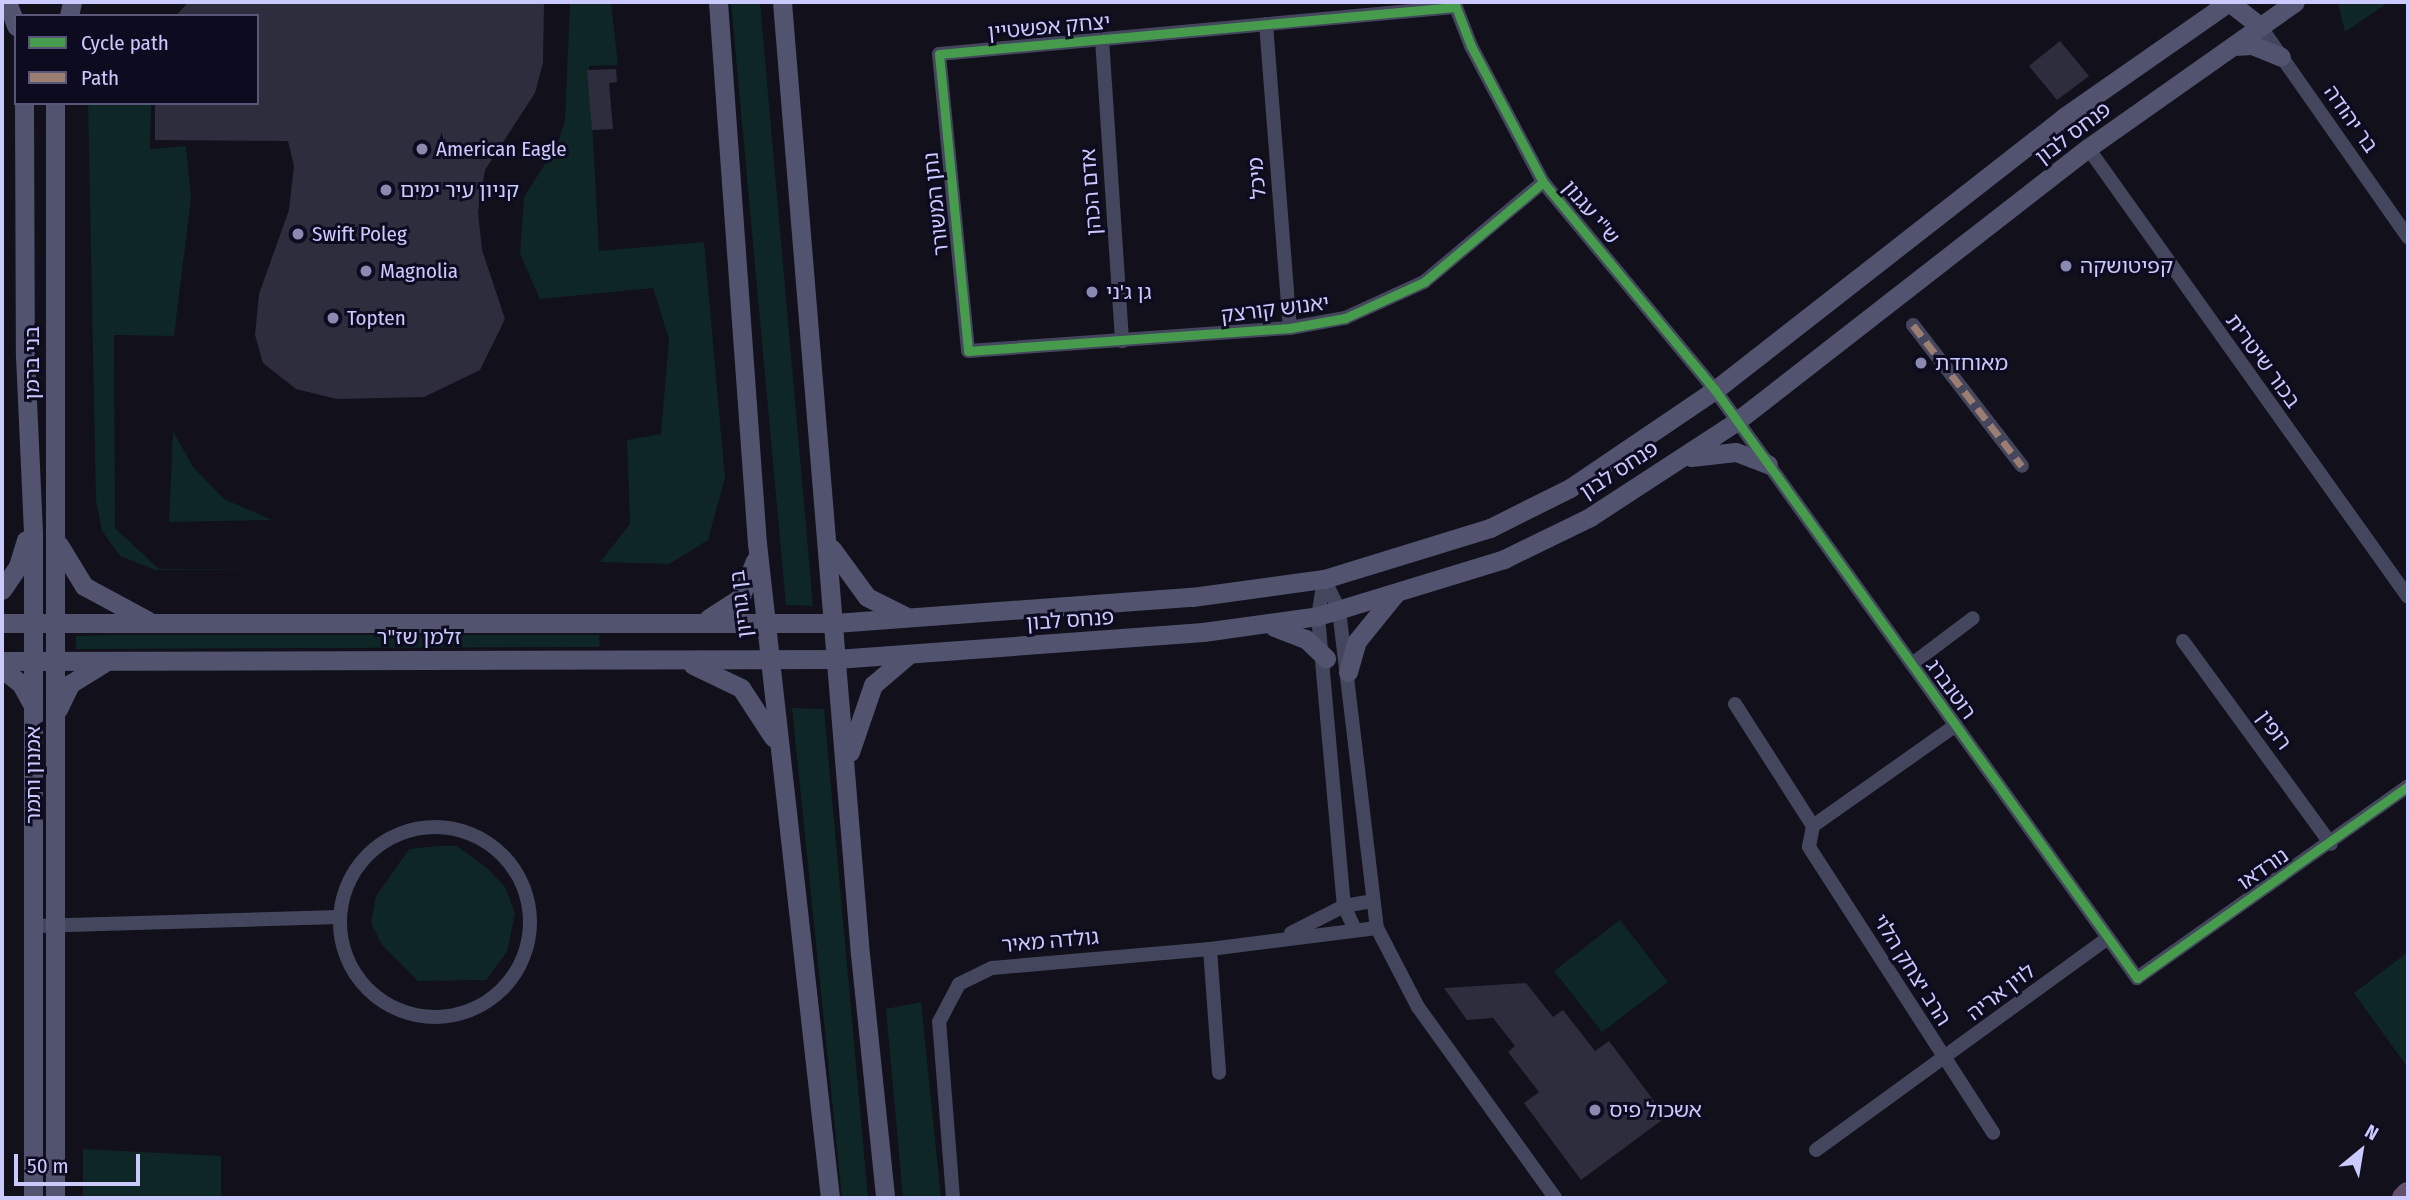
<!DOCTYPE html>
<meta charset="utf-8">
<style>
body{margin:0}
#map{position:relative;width:2410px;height:1200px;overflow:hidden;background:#11101b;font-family:"Fira Sans Condensed","Noto Sans Hebrew",sans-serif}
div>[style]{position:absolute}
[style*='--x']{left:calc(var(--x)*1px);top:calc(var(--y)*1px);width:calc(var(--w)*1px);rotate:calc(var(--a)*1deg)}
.green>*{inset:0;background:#0e2625}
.building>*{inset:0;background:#2e2d3e}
.street>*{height:14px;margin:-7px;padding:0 7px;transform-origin:7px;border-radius:7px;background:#44465d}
.street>.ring{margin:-7px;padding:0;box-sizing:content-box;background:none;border:14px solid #44465d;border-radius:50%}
.secondary>*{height:19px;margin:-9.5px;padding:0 9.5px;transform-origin:9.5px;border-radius:9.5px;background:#52536f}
.highway>*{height:24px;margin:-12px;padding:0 12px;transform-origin:12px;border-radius:12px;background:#644f6b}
.quiet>*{height:7px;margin-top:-3.5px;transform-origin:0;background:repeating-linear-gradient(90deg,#9b7d72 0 14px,transparent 0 21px)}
.cycleway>*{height:9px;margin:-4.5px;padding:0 4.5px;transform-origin:4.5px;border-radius:4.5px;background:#469c4c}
.dots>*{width:19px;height:19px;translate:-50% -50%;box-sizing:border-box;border:4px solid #0d0b20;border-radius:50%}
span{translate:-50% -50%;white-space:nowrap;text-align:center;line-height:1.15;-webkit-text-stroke:6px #0d0b20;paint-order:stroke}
.street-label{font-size:21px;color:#cbcaff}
.poi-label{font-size:21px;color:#cbcaff}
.left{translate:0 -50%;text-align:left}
.frame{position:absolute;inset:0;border:4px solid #cbcaff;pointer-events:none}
.legend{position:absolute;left:14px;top:14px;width:245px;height:91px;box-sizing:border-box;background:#0d0b20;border:2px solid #595779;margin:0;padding:9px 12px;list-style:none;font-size:21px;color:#cbcaff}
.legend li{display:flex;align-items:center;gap:14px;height:35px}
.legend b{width:35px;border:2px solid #595779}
.north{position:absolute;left:2326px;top:1116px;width:70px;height:70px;-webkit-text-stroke:5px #0d0b20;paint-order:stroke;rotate:30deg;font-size:19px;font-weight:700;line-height:28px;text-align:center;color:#cbcaff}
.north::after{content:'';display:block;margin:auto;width:24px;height:32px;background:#cbcaff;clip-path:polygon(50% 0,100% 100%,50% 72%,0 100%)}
.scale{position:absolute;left:14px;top:1154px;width:126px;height:32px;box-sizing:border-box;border:4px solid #cbcaff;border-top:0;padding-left:9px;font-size:21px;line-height:24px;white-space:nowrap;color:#cbcaff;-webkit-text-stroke:5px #0d0b20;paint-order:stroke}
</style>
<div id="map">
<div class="green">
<div style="clip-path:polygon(570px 2px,611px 2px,618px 65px,589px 66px,599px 251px,704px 242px,725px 478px,708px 540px,669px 564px,600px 562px,630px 524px,627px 440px,661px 434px,669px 339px,653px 288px,540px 299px,520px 254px,524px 197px,557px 145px,565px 121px)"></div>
<div style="clip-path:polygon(731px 2px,760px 2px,813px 606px,786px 605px)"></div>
<div style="clip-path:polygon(2338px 2px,2389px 2px,2345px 32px)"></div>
<div style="clip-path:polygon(88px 103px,151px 103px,150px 149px,186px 146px,191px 199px,174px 336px,114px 335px,115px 528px,159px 569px,310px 570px,156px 570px,120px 556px,102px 531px,96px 501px)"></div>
<div style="clip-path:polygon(173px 431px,193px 467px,224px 499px,272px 520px,169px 522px)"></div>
<div style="clip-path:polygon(113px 635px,599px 635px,600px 647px,76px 649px,76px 636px)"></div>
<div style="clip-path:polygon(792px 708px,824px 709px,868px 1198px,842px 1198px)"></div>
<div style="clip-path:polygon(438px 846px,457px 846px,488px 869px,505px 887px,515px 913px,507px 952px,486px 980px,418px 981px,382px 945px,371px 923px,376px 896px,409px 849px)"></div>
<div style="clip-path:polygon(1620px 920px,1668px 982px,1602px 1032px,1554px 971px)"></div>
<div style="clip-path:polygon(2408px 952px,2408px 1068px,2354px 993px)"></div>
<div style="clip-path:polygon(921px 1002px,941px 1198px,903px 1198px,886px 1009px)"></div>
<div style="clip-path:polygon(83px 1149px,221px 1156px,221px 1198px,83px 1198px)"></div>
</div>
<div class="building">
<div style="clip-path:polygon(188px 2px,544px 2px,543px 63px,535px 93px,485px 170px,478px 212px,482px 250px,505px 319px,480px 370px,424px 397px,337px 399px,296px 389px,263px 363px,255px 335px,259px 294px,289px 210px,294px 166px,288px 141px,155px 140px,155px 103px,257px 103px,257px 16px,176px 16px)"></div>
<div style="clip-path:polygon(2060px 41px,2089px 76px,2057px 100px,2029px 66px)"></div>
<div style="clip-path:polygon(616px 69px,617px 82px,609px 83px,613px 129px,592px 130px,587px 70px)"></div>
<div style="clip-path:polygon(1526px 983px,1553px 1017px,1563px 1010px,1595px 1051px,1609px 1041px,1666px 1117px,1581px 1180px,1524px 1103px,1539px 1092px,1508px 1052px,1515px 1046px,1493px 1018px,1467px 1020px,1444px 988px)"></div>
</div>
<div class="street">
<div style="--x:1454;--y:2;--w:47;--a:68.9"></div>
<div style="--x:1471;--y:46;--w:154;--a:62.1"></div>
<div style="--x:1543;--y:182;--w:270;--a:50.4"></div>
<div style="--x:1715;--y:390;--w:724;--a:54.33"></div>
<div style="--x:2137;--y:978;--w:332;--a:-35.3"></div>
<div style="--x:1455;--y:7;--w:518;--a:174.8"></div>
<div style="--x:939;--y:54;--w:298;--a:84.4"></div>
<div style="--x:968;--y:351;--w:323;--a:-4.1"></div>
<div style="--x:1290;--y:328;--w:56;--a:-10.3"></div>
<div style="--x:1345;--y:318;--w:87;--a:-24.5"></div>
<div style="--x:1424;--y:282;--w:155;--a:-40"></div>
<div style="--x:1266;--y:24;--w:305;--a:85.5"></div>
<div style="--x:2260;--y:26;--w:258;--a:55"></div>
<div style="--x:1102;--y:39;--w:303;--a:86.2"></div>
<div style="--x:2088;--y:148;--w:551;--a:54.52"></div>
<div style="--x:1913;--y:325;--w:178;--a:52.3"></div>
<div style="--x:1324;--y:579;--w:34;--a:64"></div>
<div style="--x:1339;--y:610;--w:320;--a:83.2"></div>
<div style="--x:1377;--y:928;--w:89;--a:62.6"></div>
<div style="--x:1418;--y:1007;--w:235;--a:54.3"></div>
<div style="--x:1324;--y:579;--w:37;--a:99"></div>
<div style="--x:1318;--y:616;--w:291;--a:84.9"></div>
<div style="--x:1344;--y:906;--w:26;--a:65"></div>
<div style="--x:2183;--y:641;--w:251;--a:53.9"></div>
<div style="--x:1912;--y:664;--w:76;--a:-37"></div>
<div style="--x:1735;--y:704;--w:145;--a:57.4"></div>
<div style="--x:1956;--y:725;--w:175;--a:144.8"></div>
<div style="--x:1813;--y:826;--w:21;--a:101"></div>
<div style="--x:1809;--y:847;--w:340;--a:57.2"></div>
<div class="ring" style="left:340px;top:827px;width:176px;height:176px"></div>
<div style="--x:34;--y:926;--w:304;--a:-1.7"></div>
<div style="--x:1291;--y:933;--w:59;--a:-27"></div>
<div style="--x:1344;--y:906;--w:27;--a:-10"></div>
<div style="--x:1210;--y:949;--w:124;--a:85.8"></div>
<div style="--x:1816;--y:1150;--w:361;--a:-36"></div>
<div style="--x:953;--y:1198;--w:177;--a:-94.5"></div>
<div style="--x:939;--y:1022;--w:43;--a:-62.2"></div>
<div style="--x:959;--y:984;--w:37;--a:-26"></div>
<div style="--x:992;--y:968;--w:219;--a:-5"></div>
<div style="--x:1210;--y:949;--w:168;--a:-7.2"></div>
</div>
<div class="secondary">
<div style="--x:7;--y:2;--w:26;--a:69"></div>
<div style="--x:718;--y:2;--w:542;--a:85.88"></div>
<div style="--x:757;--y:543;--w:659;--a:83.64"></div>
<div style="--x:782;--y:2;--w:955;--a:85.32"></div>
<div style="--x:860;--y:954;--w:245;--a:84.1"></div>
<div style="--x:2229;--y:2;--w:39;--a:38"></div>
<div style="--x:69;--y:16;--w:14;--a:-78"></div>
<div style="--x:2234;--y:46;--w:18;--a:-3"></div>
<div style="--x:2252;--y:45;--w:31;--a:22"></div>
<div style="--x:24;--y:103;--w:253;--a:89.8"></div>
<div style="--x:25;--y:356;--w:178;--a:87.4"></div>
<div style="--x:33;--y:534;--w:664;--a:90"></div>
<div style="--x:55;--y:103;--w:1095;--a:90"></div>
<div style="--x:1691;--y:457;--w:45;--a:-6.3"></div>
<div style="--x:1736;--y:452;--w:34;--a:21"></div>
<div style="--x:59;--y:545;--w:48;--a:58.6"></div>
<div style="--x:84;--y:586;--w:72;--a:28.4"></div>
<div style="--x:832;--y:549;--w:59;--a:53.9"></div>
<div style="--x:867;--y:597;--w:42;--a:26.6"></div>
<div style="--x:2;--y:590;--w:29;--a:-56"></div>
<div style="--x:18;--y:566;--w:27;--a:-73"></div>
<div style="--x:709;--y:618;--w:37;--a:-33"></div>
<div style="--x:740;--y:598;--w:40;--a:-68"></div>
<div style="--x:2;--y:623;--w:833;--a:0"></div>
<div style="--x:835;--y:623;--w:358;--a:-4.2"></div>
<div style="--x:1192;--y:597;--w:133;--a:-7.8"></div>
<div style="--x:1324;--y:579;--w:174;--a:-17.1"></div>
<div style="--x:1490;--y:528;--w:89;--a:-26.6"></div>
<div style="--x:1570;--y:488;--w:175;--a:-34.1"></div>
<div style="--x:1715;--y:390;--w:443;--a:-38"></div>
<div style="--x:2064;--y:117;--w:201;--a:-34.9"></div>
<div style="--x:1274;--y:627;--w:34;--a:21"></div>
<div style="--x:1306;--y:639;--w:28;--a:44"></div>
<div style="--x:2;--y:661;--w:834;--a:-0.14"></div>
<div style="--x:836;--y:659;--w:368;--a:-4.2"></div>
<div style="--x:1203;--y:632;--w:116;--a:-7.9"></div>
<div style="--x:1318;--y:616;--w:195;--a:-17"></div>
<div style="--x:1504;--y:559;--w:96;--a:-26"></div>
<div style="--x:1590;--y:517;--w:176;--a:-33.1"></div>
<div style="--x:1737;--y:421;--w:445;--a:-37.9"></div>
<div style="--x:2088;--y:148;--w:253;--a:-35.2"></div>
<div style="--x:693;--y:665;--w:53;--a:25.6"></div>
<div style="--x:741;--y:688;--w:59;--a:56.9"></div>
<div style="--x:2;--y:669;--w:24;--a:38"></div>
<div style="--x:21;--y:684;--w:23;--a:61"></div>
<div style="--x:1348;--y:672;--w:32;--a:-74"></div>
<div style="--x:1357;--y:641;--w:60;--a:-51"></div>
<div style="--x:58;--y:709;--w:28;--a:-64"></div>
<div style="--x:70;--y:684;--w:39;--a:-32"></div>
<div style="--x:850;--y:752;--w:71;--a:-71.1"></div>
<div style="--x:873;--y:685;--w:45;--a:-40.5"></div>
</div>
<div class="highway">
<div style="--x:2404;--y:1198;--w:6;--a:-45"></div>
</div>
<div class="quiet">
<div style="--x:1913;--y:325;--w:178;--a:52.3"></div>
</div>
<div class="cycleway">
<div style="--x:1454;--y:2;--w:47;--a:68.9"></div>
<div style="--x:1471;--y:46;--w:154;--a:62.1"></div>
<div style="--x:1543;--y:182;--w:270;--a:50.4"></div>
<div style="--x:1715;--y:390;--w:724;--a:54.33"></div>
<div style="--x:2137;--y:978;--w:332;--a:-35.3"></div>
<div style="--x:1455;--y:7;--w:518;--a:174.8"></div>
<div style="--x:939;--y:54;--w:298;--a:84.4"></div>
<div style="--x:968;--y:351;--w:323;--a:-4.1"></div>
<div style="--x:1290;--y:328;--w:56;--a:-10.3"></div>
<div style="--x:1345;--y:318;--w:87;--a:-24.5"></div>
<div style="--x:1424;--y:282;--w:155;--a:-40"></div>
</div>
<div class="dots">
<div style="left:422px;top:149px;background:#8a89af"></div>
<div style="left:386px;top:190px;background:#8a89af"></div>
<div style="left:298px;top:234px;background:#8a89af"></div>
<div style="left:2066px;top:266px;background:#8a89af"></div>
<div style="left:366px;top:271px;background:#8a89af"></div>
<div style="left:1092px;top:292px;background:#8a89af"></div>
<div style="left:333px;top:318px;background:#8a89af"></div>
<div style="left:1921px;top:363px;background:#8a89af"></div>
<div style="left:1595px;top:1110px;background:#8a89af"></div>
</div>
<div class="street-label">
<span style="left:1049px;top:27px;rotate:-5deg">יצחק אפשטיין</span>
<span style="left:2351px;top:119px;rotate:55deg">בר יהודה</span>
<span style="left:2073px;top:133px;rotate:-37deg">פנחס לבון</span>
<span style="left:1257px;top:178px;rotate:-95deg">מיכל</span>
<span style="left:1091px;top:192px;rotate:-94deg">אדם הכהן</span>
<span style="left:936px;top:204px;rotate:-96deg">נתן המשורר</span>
<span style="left:1591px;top:212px;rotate:50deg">ש"י עגנון</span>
<span style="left:1275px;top:309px;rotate:-7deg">יאנוש קורצק</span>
<span style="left:2263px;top:361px;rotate:54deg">בכור שיטרית</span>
<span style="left:32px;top:363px;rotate:-90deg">בני ברמן</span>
<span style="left:1619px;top:470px;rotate:-33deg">פנחס לבון</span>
<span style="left:741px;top:604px;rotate:-97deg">בן גוריון</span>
<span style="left:1070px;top:620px;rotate:-4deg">פנחס לבון</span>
<span style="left:419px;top:637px">זלמן שז"ר</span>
<span style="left:1951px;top:689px;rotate:54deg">רוטנברג</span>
<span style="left:2274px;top:730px;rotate:54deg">רופין</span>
<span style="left:33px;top:775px;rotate:-90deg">אמנון ותמר</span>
<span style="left:2263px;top:869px;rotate:-35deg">נורדאו</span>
<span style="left:1050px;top:941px;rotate:-5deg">גולדה מאיר</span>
<span style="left:1912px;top:970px;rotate:58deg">הרב יצחק הלוי</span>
<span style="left:2001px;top:992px;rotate:-37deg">לוין אריה</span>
</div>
<div class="poi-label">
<span class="left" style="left:436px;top:149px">American Eagle</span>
<span class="left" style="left:400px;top:190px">קניון עיר ימים</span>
<span class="left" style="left:312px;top:234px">Swift Poleg</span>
<span class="left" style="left:2080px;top:266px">קפיטושקה</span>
<span class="left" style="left:380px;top:271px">Magnolia</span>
<span class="left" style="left:1106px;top:292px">גן ג'ני</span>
<span class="left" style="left:347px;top:318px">Topten</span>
<span class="left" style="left:1935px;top:363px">מאוחדת</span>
<span class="left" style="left:1609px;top:1110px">אשכול פיס</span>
</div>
<div class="frame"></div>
<ul class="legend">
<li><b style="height:9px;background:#469c4c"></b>Cycle path</li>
<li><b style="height:9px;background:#9b7d72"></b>Path</li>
</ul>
<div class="north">N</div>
<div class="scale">50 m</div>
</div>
